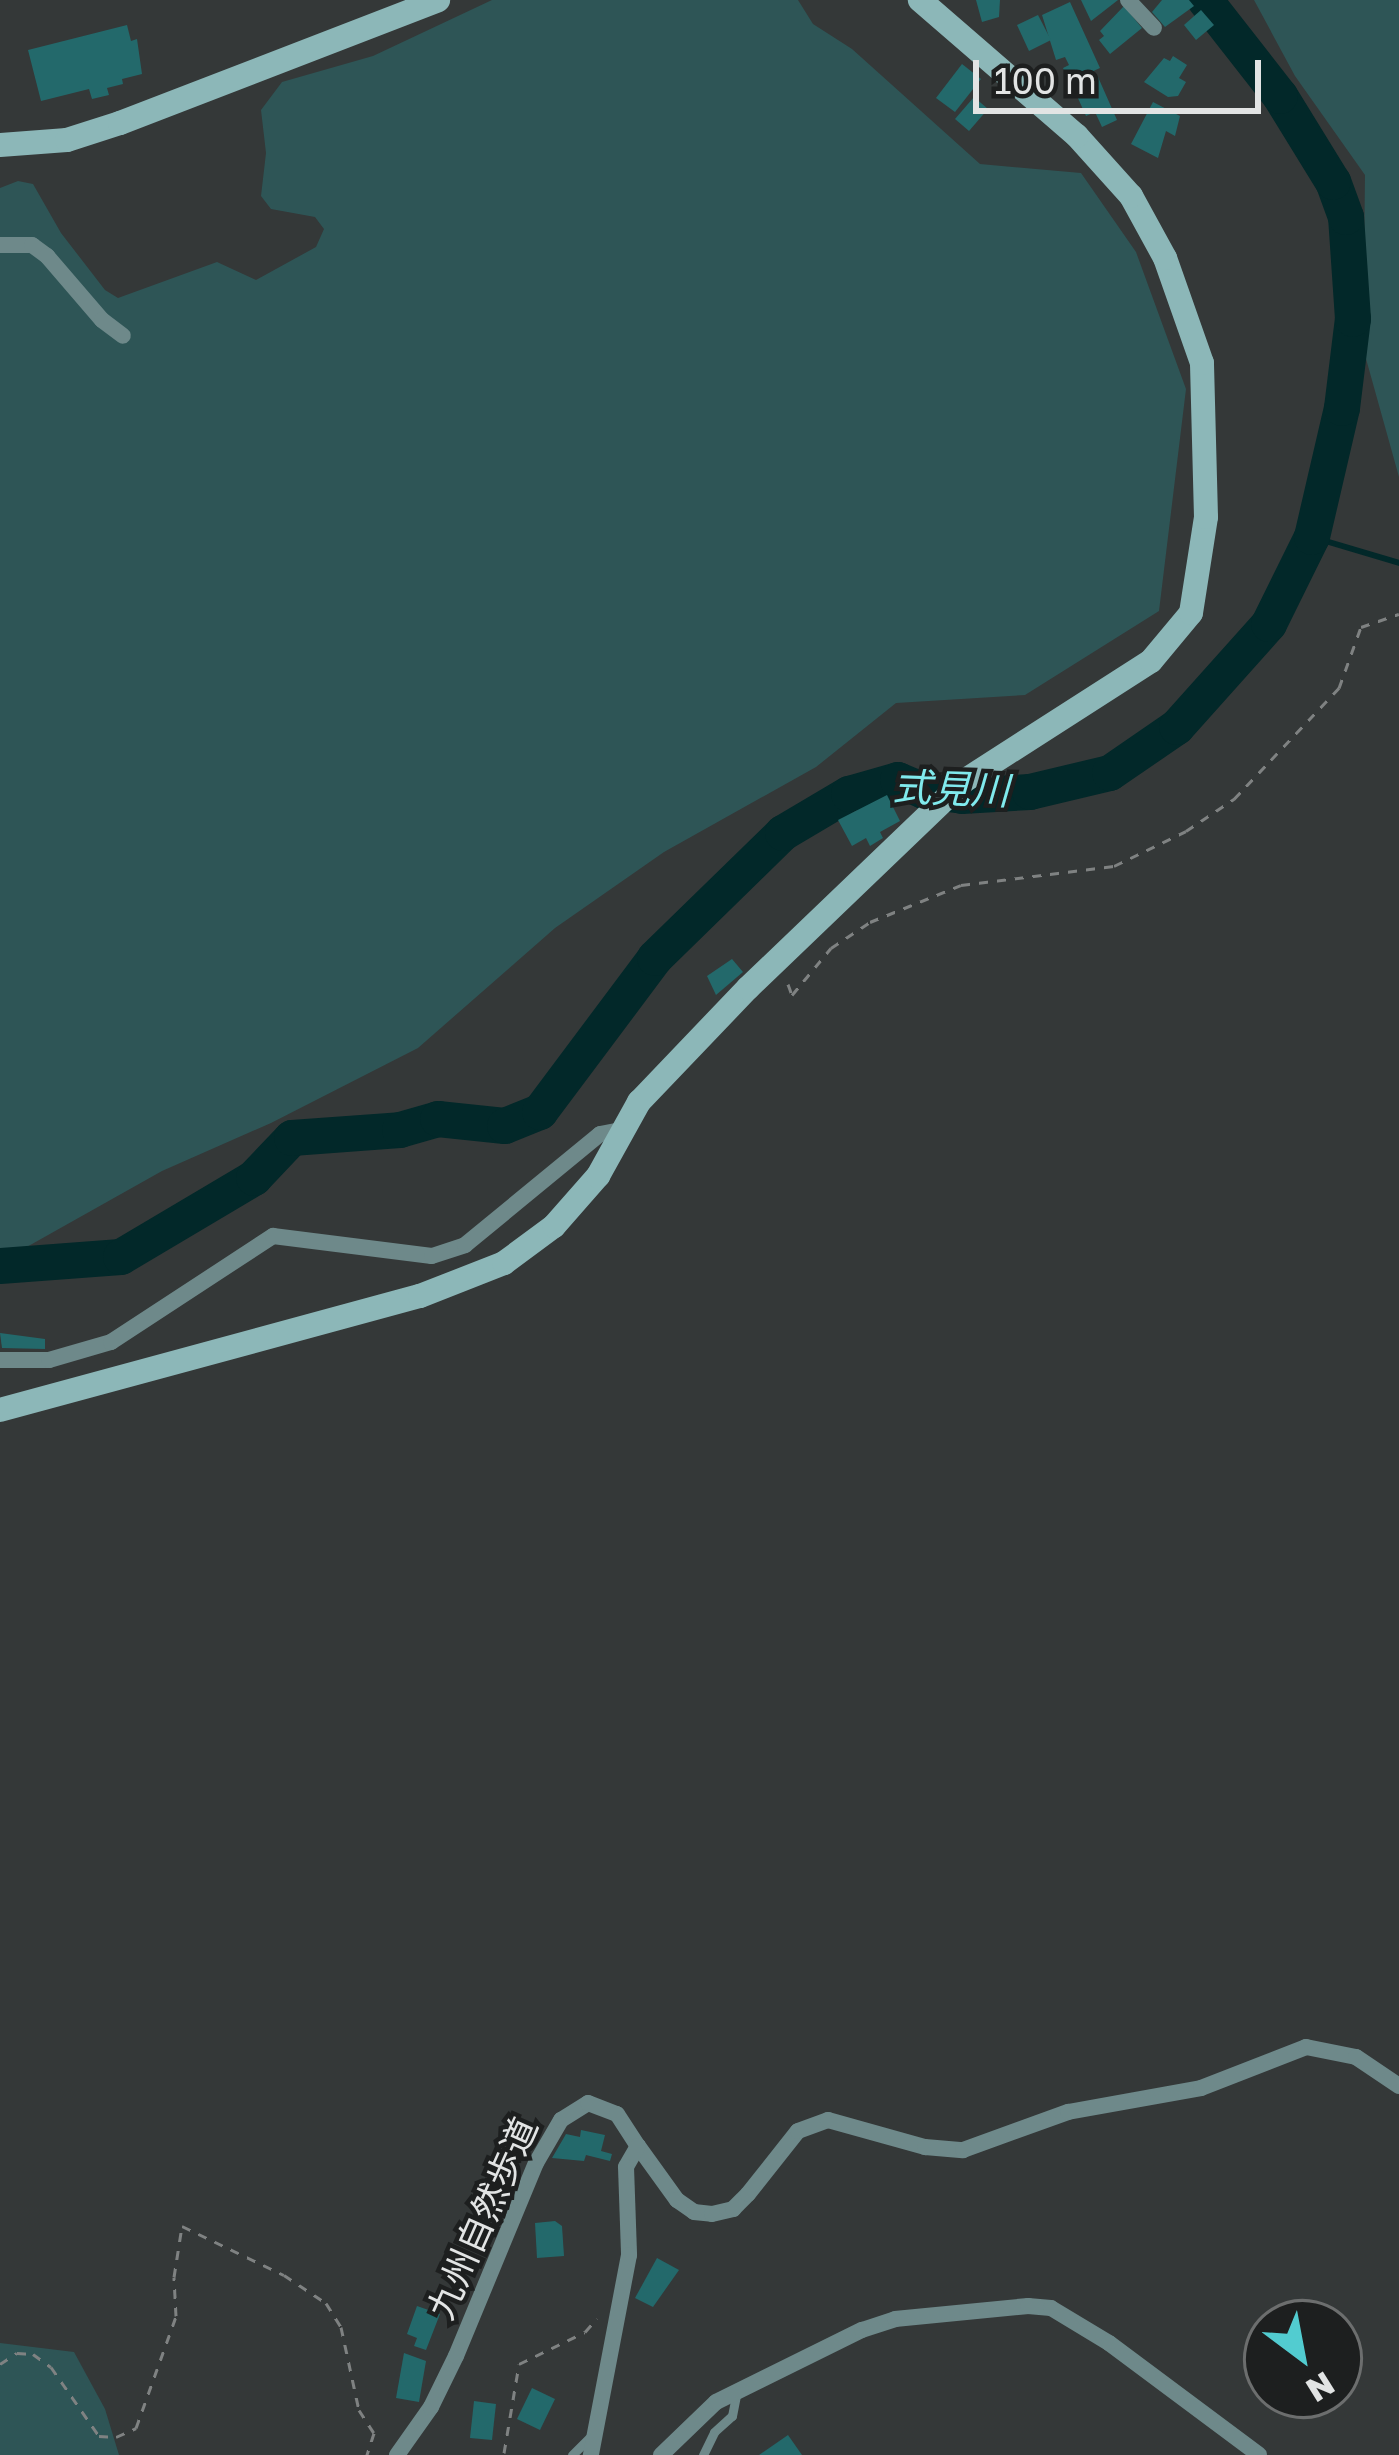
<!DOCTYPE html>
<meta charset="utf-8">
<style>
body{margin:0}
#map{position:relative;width:1399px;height:2455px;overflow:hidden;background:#343838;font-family:"Golos Text","Noto Sans JP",sans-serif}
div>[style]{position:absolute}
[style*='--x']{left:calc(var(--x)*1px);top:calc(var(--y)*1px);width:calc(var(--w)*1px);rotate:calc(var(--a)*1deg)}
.green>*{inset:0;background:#2e5556}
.stream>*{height:6px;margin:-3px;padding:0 3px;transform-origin:3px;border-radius:3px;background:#022829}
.river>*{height:36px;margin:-18px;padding:0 18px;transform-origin:18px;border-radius:18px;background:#022829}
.building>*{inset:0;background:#23696b}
.path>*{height:3px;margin-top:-1.5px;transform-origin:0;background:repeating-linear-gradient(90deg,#7f8282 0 9px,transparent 0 18px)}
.lane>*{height:9px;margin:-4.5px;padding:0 4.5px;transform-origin:4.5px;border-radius:4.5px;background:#6e898a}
.street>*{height:16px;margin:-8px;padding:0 8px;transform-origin:8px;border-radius:8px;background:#6e898a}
.secondary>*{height:24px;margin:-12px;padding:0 12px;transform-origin:12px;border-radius:12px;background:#8cb7b8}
span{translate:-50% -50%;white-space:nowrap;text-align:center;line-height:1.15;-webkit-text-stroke:9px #1d1f1f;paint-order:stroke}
.street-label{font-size:36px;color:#e2e4e4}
.water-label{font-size:39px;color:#80eaed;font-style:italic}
.north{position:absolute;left:1243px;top:2299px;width:120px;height:120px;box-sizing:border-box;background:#1d1f1f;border:3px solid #6c6e6e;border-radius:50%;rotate:148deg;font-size:33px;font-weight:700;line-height:48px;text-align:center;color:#e2e4e4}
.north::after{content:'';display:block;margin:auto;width:42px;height:54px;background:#52ccd0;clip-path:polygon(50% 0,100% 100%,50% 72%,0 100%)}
.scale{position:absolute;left:973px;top:60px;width:288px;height:54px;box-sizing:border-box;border:6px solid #e2e4e4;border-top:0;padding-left:15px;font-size:36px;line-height:42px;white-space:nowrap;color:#e2e4e4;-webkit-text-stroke:9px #1d1f1f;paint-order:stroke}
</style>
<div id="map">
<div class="green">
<div style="clip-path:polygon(492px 0,798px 0,813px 24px,852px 49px,980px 164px,1081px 173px,1136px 252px,1186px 389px,1159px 611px,1025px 695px,896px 703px,816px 767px,664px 852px,555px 928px,418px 1048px,271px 1123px,162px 1171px,0 1262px,0 188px,18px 181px,33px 184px,61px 233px,105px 290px,118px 298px,217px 262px,256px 280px,316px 247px,324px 229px,315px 217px,271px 209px,261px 196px,266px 153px,261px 110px,282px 82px,373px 56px)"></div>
<div style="clip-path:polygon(1254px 0,1399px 0,1399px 477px,1363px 348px,1365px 175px,1295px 76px)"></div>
<div style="clip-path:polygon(0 2343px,74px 2352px,105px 2409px,119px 2455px,0 2455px)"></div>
</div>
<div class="stream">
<div style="--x:1312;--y:537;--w:91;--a:16.6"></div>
</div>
<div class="river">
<div style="--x:0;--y:1266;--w:121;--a:-4.3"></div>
<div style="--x:121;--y:1257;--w:155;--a:-30.7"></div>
<div style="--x:254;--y:1178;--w:55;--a:-46.5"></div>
<div style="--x:292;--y:1138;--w:108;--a:-4.2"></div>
<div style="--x:400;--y:1130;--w:40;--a:-16"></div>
<div style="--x:438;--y:1119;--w:67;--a:6"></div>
<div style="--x:505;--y:1126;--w:38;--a:-22"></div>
<div style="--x:540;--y:1112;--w:192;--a:-53.2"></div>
<div style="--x:655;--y:958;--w:179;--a:-44.3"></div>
<div style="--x:783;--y:833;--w:77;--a:-30.6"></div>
<div style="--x:849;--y:794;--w:51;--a:-15.9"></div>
<div style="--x:898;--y:780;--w:28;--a:23"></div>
<div style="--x:924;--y:791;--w:38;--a:7"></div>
<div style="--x:962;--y:796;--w:68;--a:-3.4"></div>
<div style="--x:1030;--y:792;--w:82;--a:-13.4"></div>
<div style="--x:1110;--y:773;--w:81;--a:-34.5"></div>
<div style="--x:1177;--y:727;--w:138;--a:-48.2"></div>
<div style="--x:1269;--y:624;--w:97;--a:-63.7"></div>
<div style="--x:1312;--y:537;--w:132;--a:-76.9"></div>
<div style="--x:1342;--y:408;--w:90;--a:-83"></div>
<div style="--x:1353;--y:319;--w:102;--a:-93.9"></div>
<div style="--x:1346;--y:217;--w:37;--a:-110"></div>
<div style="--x:1333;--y:182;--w:101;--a:-121.6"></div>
<div style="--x:1280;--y:96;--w:122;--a:-128"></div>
</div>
<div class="building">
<div style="clip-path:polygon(976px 0,1000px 0,999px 17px,982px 22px)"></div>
<div style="clip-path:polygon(1081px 0,1118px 0,1091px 21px)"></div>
<div style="clip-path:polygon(1162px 0,1189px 0,1194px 6px,1165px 27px,1152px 12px)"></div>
<div style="clip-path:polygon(1070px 2px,1100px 68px,1069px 82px,1063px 68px,1069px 65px,1065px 57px,1056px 60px,1042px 15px)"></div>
<div style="clip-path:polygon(1124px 6px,1142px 28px,1110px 54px,1099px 40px,1104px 36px,1100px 31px)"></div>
<div style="clip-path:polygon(1201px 10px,1214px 25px,1196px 40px,1184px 25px)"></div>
<div style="clip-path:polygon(1038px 15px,1051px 40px,1029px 51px,1017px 25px)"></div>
<div style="clip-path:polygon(127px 25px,131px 41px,137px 39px,142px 74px,122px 79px,123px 84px,107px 88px,109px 95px,92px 99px,89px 89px,41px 101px,28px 50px)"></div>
<div style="clip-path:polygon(1173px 56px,1187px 65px,1179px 78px,1186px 82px,1178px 96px,1168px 97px,1144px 82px,1164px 58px,1170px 61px)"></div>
<div style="clip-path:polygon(962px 64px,981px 79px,955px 112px,936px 98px)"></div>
<div style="clip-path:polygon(1098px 77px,1117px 120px,1102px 127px,1095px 112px,1086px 116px,1077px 96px,1077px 86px)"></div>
<div style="clip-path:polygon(974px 97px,988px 109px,969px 131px,955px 119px)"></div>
<div style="clip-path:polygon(1153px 102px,1180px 116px,1175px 136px,1166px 131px,1158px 158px,1131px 144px)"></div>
<div style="clip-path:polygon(887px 795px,900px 821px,880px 832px,883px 838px,870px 846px,866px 838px,852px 846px,838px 820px)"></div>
<div style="clip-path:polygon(732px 959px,743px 972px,716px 995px,707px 976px)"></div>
<div style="clip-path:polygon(0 1333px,45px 1339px,45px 1349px,2px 1348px)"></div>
<div style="clip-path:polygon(581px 2130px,605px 2135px,601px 2151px,612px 2154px,610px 2161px,586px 2155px,584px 2161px,552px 2158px,566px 2134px,580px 2137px)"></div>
<div style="clip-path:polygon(555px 2221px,562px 2226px,564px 2256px,537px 2258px,535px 2223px)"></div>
<div style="clip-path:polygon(657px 2258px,679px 2270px,653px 2307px,635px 2298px)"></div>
<div style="clip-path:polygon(417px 2306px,440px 2314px,426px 2350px,414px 2346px,417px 2338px,407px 2334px)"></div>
<div style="clip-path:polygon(404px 2353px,426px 2361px,419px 2402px,396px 2398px)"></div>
<div style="clip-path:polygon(532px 2388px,555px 2399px,540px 2430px,517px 2419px)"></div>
<div style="clip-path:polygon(474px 2401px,496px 2404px,492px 2440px,470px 2438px)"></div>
<div style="clip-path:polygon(788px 2435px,802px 2455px,759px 2455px)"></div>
</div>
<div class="path">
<div style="--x:788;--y:984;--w:12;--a:70"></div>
<div style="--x:792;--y:995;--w:61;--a:-50.3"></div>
<div style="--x:831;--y:948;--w:47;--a:-33.7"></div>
<div style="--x:870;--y:922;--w:98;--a:-22.1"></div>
<div style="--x:961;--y:885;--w:154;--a:-7.1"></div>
<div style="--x:1114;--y:866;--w:80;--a:-25.9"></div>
<div style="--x:1186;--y:831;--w:58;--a:-33.7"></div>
<div style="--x:1234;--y:799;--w:153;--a:-46.6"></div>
<div style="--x:1339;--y:688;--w:65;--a:-70.2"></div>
<div style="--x:1361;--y:627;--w:40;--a:-18.9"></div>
<div style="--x:0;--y:2364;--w:20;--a:-33"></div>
<div style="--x:17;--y:2353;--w:16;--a:4"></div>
<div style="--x:33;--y:2354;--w:22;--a:36"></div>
<div style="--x:51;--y:2367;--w:84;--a:55.2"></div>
<div style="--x:99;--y:2436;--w:17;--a:3"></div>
<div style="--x:116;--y:2437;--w:22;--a:-24"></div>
<div style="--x:136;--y:2428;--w:119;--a:-70.3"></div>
<div style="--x:176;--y:2316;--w:39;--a:-93"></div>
<div style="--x:174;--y:2277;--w:52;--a:-81.1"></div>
<div style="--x:182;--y:2226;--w:113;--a:25.7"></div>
<div style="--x:284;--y:2275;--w:50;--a:33.7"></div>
<div style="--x:326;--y:2303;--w:28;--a:58"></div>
<div style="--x:341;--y:2327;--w:85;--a:77.8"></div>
<div style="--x:359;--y:2410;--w:27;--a:57"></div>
<div style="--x:374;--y:2433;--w:23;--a:108"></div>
<div style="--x:504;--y:2453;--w:90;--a:-80.4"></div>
<div style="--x:519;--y:2364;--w:73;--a:-25.9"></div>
<div style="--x:585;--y:2332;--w:18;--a:-49"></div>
</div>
<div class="lane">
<div style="--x:572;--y:2455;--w:28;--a:-45"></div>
<div style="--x:703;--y:2455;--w:25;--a:-64"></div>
<div style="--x:714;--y:2432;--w:24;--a:-42"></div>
<div style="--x:732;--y:2416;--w:25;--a:-79"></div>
</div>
<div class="street">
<div style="--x:1128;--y:0;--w:38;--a:47"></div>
<div style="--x:0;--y:245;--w:32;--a:0"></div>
<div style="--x:32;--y:245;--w:19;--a:36"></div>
<div style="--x:47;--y:256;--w:84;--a:49.3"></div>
<div style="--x:102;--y:320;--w:26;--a:37"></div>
<div style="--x:0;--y:1360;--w:49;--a:0"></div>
<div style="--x:49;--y:1360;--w:65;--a:-16.2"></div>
<div style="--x:111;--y:1342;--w:194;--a:-33.2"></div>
<div style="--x:273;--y:1236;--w:160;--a:7.2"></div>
<div style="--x:432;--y:1256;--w:35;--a:-18"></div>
<div style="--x:465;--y:1245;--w:175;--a:-39.4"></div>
<div style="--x:600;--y:1134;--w:25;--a:-11"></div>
<div style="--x:638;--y:2146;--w:67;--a:54.2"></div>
<div style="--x:677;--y:2200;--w:21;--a:35"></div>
<div style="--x:694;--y:2212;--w:18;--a:6"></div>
<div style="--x:712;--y:2214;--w:22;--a:-13"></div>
<div style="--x:733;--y:2209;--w:21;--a:-45"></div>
<div style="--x:748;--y:2194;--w:80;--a:-51.6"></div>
<div style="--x:798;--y:2131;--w:32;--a:-20"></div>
<div style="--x:828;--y:2120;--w:101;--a:15.6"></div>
<div style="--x:925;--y:2147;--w:38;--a:5"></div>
<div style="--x:963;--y:2150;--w:112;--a:-19.9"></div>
<div style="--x:1068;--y:2112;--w:135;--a:-10.2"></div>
<div style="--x:1201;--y:2088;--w:113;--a:-21.3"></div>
<div style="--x:1306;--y:2047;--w:51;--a:11.3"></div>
<div style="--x:1356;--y:2057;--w:52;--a:34"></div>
<div style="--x:397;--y:2455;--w:59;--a:-54.7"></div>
<div style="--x:431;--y:2407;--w:57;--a:-63.9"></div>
<div style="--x:456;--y:2356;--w:209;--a:-67.5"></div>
<div style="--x:536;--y:2163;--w:50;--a:-59.8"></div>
<div style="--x:561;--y:2120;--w:32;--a:-32"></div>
<div style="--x:588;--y:2103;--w:31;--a:21"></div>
<div style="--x:617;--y:2114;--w:38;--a:57"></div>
<div style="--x:638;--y:2146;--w:24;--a:120"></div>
<div style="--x:626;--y:2167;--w:88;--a:88"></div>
<div style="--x:629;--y:2255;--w:204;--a:100.8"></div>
<div style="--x:661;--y:2455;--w:76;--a:-43.9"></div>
<div style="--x:716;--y:2402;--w:163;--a:-26.3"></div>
<div style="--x:862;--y:2330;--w:35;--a:-18"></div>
<div style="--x:895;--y:2319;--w:134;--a:-5.6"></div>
<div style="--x:1028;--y:2306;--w:23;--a:5"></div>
<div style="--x:1051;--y:2308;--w:68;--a:31.1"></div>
<div style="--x:1109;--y:2343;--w:187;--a:36.7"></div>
</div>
<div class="secondary">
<div style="--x:0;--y:145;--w:67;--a:-4.3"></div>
<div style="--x:67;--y:140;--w:56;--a:-17.8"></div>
<div style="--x:120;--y:123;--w:341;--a:-21.1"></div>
<div style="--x:0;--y:1410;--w:435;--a:-15.2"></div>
<div style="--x:420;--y:1296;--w:90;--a:-21.4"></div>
<div style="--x:504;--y:1263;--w:62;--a:-36.5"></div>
<div style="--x:554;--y:1226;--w:67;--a:-48.7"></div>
<div style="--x:598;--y:1176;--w:85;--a:-61"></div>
<div style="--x:639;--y:1102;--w:158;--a:-46.3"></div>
<div style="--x:748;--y:988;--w:299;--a:-43.8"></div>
<div style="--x:964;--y:781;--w:222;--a:-32.7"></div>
<div style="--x:1151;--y:661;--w:62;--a:-50.2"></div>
<div style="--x:1191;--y:613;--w:97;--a:-81.1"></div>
<div style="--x:1206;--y:517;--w:154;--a:-91.5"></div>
<div style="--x:1202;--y:363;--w:111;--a:-109.4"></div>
<div style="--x:1165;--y:258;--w:71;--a:-118.7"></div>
<div style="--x:1131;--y:196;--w:81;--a:-132"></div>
<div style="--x:1077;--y:136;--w:208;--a:-139.1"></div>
</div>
<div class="street-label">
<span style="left:482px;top:2218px;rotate:-66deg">九州自然歩道</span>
</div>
<div class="water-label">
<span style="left:951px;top:789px;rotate:2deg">式見川</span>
</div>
<div class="north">N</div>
<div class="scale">100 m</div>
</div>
